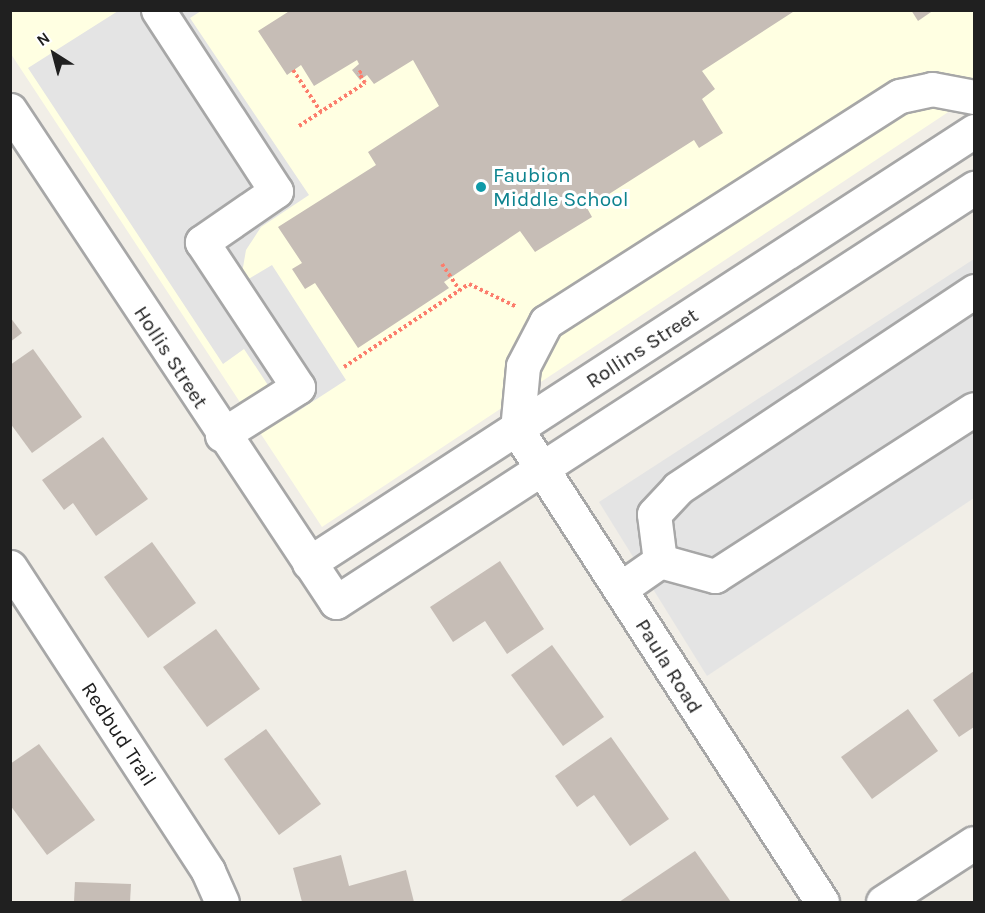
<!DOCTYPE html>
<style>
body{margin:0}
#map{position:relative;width:985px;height:913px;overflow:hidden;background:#f1eee7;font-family:Karla,sans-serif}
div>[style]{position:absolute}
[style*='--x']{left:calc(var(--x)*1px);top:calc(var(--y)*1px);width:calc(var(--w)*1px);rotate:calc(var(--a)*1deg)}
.education>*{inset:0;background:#ffffe2}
.parking>*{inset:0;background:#e4e4e4}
.building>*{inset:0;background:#c6bdb6}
.path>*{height:4px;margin-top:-2px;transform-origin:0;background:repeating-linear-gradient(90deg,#fc7d6c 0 3px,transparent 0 6px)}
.roads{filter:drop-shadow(2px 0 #a7a7a7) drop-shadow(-2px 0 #a7a7a7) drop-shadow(0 2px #a7a7a7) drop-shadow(0 -2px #a7a7a7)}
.minor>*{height:33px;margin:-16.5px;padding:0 16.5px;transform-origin:16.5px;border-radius:16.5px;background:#fff}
.dots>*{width:16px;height:16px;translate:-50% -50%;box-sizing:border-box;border:3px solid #fff;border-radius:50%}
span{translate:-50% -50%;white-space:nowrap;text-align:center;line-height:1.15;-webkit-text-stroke:6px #fff;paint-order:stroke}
.culture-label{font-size:21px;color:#0d838f}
.left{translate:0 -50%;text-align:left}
.street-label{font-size:21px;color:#202020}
.frame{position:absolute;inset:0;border:12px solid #202020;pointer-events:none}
.north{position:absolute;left:24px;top:24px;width:60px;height:60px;-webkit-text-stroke:4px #fff;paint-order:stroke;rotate:324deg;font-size:16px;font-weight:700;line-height:24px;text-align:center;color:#202020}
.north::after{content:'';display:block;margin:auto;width:21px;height:27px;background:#202020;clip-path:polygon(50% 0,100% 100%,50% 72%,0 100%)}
</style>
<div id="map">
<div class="education">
<div style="clip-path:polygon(10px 11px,974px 11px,974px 95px,322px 527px,11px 54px)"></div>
</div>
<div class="parking">
<div style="clip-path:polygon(118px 11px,201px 11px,190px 18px,309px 195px,261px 227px,246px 250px,242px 273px,247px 280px,272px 265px,346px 380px,289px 417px,244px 349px,223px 364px,28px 68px)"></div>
<div style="clip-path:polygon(974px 259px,974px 498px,707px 676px,599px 502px)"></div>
</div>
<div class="building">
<div style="clip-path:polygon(291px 10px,796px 10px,702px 71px,715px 89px,702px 99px,723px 133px,699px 148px,694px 140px,587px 208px,592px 217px,535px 252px,520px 231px,444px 282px,449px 288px,358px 348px,315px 283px,305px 289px,292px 269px,302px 263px,278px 227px,376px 165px,368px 152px,439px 106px,413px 60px,374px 84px,367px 75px,360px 80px,352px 70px,359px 64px,357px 60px,314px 86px,301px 65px,287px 75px,258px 31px)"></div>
<div style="clip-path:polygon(911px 10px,934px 10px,918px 21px)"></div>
<div style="clip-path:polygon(10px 317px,22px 333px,10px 342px)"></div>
<div style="clip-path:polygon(33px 349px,82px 417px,32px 453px,10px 423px,10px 365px)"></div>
<div style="clip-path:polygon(103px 437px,148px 499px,96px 536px,73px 503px,64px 510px,42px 480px)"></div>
<div style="clip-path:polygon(152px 542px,196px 603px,148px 638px,104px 577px)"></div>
<div style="clip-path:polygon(500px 561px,544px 629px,507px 654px,485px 621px,453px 642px,430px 607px)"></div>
<div style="clip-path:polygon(216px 629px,260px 689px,207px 727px,163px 667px)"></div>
<div style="clip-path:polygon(552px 645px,604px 717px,563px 746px,511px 675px)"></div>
<div style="clip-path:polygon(974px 671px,974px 727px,959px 737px,933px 700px)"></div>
<div style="clip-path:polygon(908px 709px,938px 751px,872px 799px,841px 757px)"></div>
<div style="clip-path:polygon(266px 729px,321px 804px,279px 835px,224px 759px)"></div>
<div style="clip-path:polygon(611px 737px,669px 819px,630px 846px,594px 795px,577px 807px,555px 776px)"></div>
<div style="clip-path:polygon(39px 744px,95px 820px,47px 855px,10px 805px,10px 764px)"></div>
<div style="clip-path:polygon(695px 851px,731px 902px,619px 902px)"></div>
<div style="clip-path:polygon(341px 855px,349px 886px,406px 870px,414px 902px,302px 902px,293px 868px)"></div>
<div style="clip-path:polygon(75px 882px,131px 884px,130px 902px,74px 902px)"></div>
</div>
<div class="path">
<div style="--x:293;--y:70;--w:50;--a:56.3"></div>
<div style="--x:299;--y:126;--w:79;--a:-33.1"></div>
<div style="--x:365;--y:83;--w:12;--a:-121"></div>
<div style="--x:359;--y:73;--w:5;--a:-37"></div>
<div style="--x:442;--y:264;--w:32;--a:56"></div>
<div style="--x:344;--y:367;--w:150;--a:-33.6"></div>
<div style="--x:469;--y:284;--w:53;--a:25.6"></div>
</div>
<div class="roads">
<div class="minor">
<div style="--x:158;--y:10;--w:216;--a:56.9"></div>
<div style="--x:276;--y:191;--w:90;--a:145.4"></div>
<div style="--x:202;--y:242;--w:174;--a:56.5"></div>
<div style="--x:298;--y:387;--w:90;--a:147.7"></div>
<div style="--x:10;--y:110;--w:590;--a:56.47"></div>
<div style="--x:336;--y:602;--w:761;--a:-32.98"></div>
<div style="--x:660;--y:561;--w:57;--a:15.3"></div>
<div style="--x:715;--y:576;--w:308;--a:-32.8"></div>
<div style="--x:309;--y:563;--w:793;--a:-33.01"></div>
<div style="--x:10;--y:567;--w:363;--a:56.9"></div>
<div style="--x:208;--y:871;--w:34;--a:66"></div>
<div style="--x:620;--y:589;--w:49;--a:-35"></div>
<div style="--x:660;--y:561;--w:47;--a:-97.3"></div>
<div style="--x:654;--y:514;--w:35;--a:-47"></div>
<div style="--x:678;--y:488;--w:356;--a:-33.6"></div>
<div style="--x:822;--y:902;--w:562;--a:-122.87"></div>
<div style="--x:517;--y:430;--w:64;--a:-84.6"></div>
<div style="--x:523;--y:366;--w:50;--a:-62.4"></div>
<div style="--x:546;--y:322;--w:420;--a:-32.6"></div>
<div style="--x:900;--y:96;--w:33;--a:-12"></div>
<div style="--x:932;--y:89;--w:43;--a:10.8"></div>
<div style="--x:883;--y:902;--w:108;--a:-33"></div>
</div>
</div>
<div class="dots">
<div style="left:481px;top:187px;background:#0f9aa8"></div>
</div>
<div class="culture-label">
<span class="left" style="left:493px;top:187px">Faubion<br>Middle School</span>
</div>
<div class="street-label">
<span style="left:642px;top:348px;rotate:-33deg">Rollins Street</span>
<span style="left:171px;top:357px;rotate:57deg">Hollis Street</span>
<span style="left:669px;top:666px;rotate:58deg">Paula Road</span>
<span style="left:119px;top:734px;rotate:57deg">Redbud Trail</span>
</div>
<div class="frame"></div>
<div class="north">N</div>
</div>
